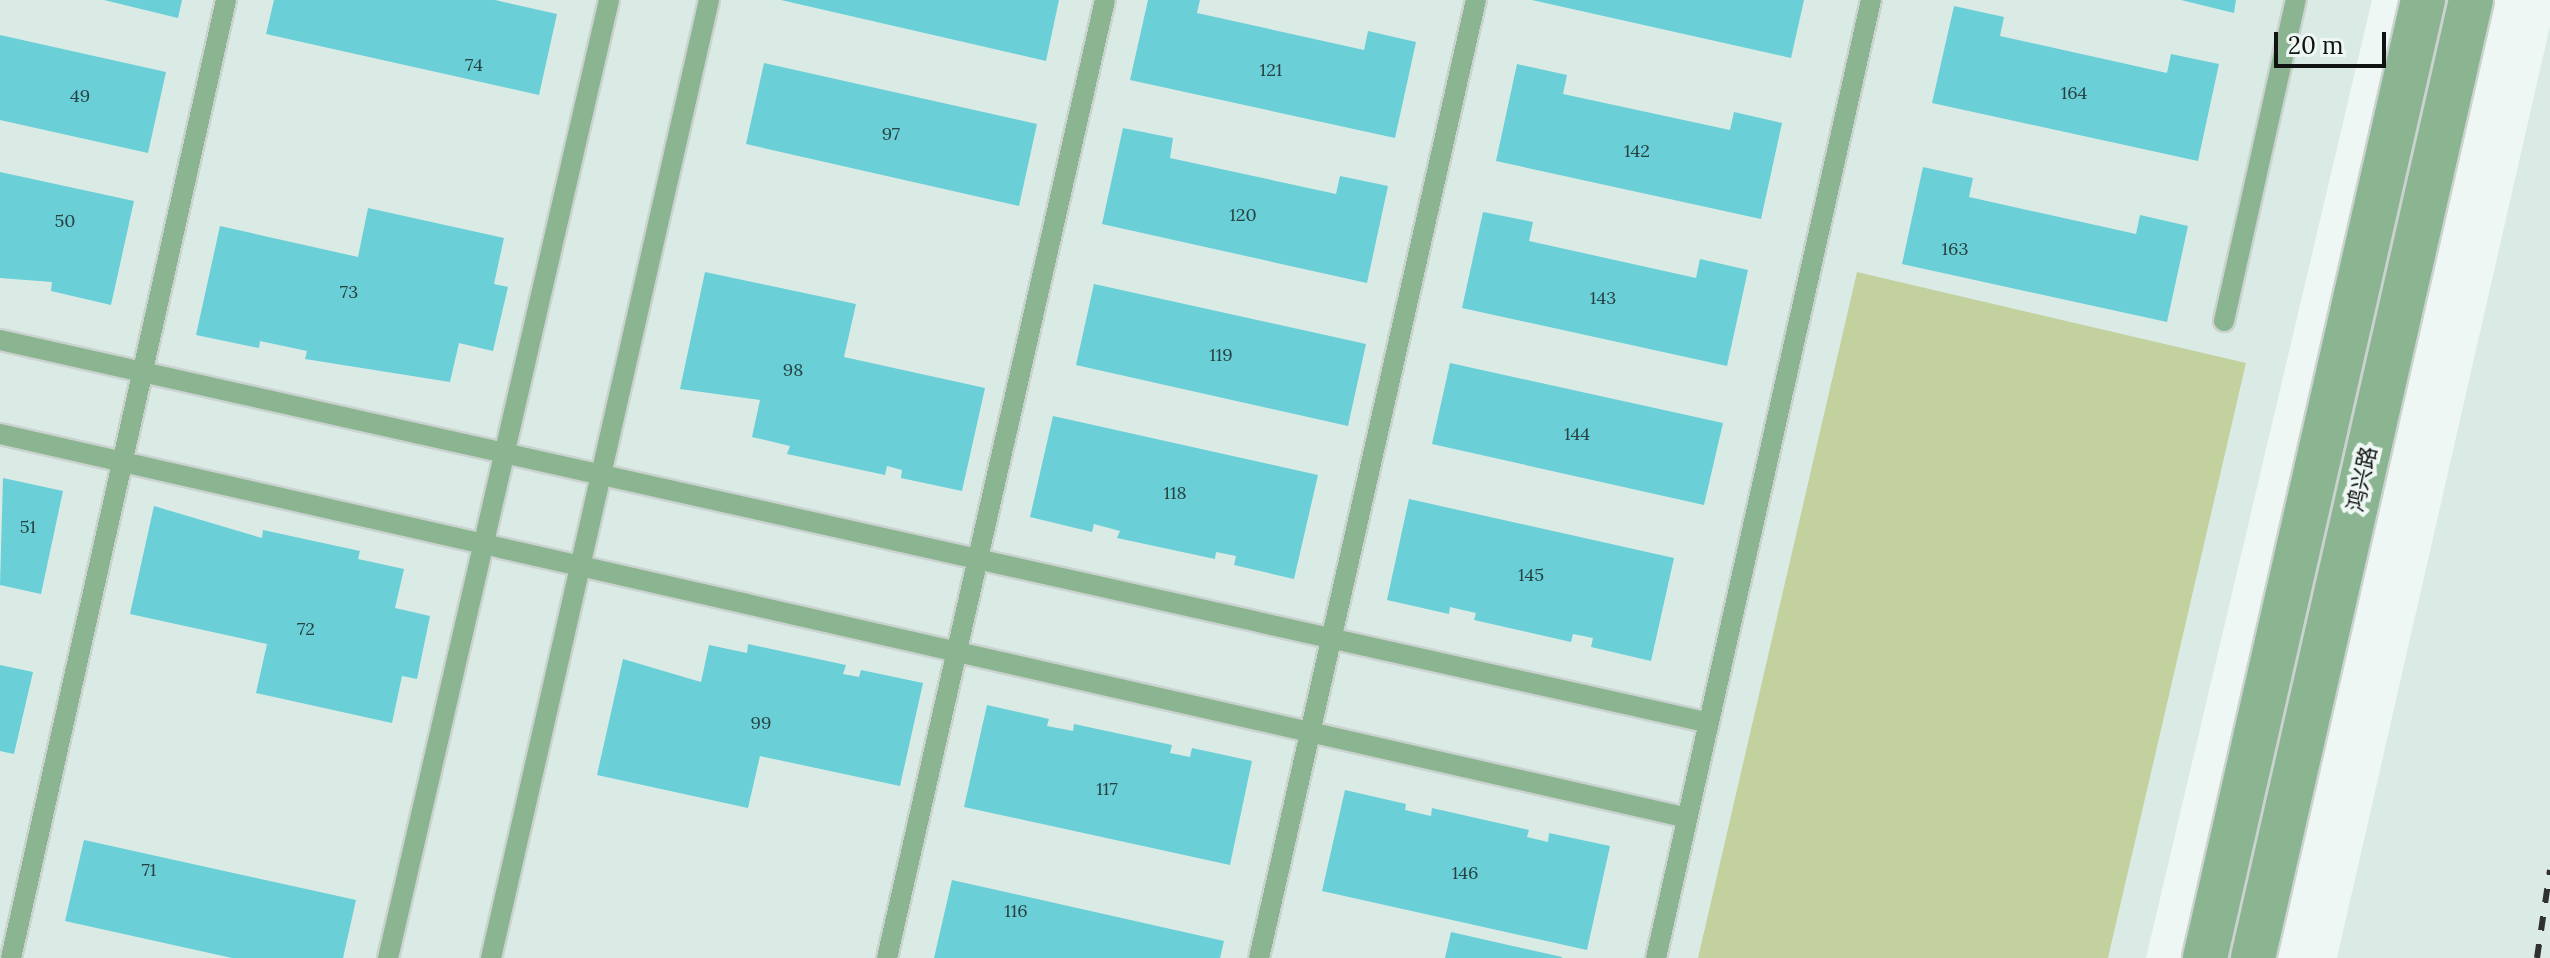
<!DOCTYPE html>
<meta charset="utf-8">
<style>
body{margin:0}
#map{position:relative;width:2550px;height:958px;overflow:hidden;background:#eff7f4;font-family:Lora,"Noto Sans SC",serif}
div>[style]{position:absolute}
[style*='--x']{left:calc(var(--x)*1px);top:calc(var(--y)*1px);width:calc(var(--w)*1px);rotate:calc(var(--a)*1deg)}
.built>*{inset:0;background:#daebe6}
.green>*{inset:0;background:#c2d19e}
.building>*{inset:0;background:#6bcfd7}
.roads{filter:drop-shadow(2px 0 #cbd3d0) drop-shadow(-2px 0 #cbd3d0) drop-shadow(0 2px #cbd3d0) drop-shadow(0 -2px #cbd3d0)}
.service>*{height:20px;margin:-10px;padding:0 10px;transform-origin:10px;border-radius:10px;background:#8bb591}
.tertiary>*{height:44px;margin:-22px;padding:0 22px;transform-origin:22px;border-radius:22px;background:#8bb591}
.rail>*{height:6px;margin-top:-3px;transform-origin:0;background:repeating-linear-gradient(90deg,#2e3130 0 14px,transparent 0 28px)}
span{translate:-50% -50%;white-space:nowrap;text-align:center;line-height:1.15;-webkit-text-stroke:8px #eff7f4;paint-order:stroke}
.number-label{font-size:18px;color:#274243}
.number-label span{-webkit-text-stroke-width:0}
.street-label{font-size:22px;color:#101312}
.scale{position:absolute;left:2274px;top:32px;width:112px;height:36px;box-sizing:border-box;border:4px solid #101312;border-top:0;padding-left:10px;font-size:24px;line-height:28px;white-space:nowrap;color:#101312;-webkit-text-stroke:6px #eff7f4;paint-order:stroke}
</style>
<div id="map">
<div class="built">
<div style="clip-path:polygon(0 0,2372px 0,2146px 958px,0 958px)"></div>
<div style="clip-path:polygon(2550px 26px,2550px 958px,2337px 958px)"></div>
</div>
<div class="green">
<div style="clip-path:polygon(1857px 272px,2246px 363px,2108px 958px,1698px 958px)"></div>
</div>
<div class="building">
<div style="clip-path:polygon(104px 0,182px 0,178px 18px)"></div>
<div style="clip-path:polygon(274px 0,495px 0,557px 14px,539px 95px,266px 34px)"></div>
<div style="clip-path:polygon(781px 0,1059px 0,1046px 61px)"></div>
<div style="clip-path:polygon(1148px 0,1200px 0,1197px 13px,1364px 50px,1368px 31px,1416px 42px,1395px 138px,1130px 80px)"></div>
<div style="clip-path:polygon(1532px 0,1804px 0,1791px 58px)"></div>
<div style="clip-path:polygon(2181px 0,2236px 0,2234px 13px)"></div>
<div style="clip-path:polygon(1954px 6px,2004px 17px,2000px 36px,2167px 73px,2171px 54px,2219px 64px,2198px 161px,1932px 103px)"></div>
<div style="clip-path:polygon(0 35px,166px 72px,148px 153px,0 120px)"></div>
<div style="clip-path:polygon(764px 63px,1037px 124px,1019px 206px,746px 144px)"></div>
<div style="clip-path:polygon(1517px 64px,1567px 75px,1563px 94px,1730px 130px,1734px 112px,1782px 123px,1761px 219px,1496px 161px)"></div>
<div style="clip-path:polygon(1123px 128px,1173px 138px,1170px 158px,1336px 194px,1340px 176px,1388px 186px,1367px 283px,1102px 224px)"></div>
<div style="clip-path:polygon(1923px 167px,1973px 178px,1969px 197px,2136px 234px,2140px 215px,2188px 226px,2167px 322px,1902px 264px)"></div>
<div style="clip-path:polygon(0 172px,134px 201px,111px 305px,51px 291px,52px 282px,0 278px)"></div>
<div style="clip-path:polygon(368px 208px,504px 238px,494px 284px,508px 287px,493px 351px,459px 343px,450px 382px,305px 359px,307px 351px,260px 341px,259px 348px,196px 335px,220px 226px,358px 257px)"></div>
<div style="clip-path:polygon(1483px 212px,1533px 222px,1529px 241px,1696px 278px,1700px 259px,1748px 270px,1727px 366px,1462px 308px)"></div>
<div style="clip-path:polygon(705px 272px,856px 304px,844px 357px,985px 388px,962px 491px,901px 478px,902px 470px,887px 466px,885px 475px,787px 454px,790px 446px,752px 437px,760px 400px,680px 389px)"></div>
<div style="clip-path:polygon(1094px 284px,1366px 344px,1348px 426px,1076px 365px)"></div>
<div style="clip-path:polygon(1450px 363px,1723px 423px,1704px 505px,1432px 444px)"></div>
<div style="clip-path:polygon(1053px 416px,1318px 475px,1294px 579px,1234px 565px,1236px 556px,1216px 552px,1215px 559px,1117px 538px,1120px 531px,1094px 524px,1092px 532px,1030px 517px)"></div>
<div style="clip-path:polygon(3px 478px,63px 491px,41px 594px,0 585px)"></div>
<div style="clip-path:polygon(1409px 499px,1674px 558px,1651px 661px,1591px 647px,1593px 638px,1573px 634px,1571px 642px,1474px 620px,1476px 613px,1450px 607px,1449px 614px,1387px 600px)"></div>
<div style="clip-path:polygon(154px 506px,262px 538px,263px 530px,360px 551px,358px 559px,404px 569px,395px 608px,430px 616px,417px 679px,402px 676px,392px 723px,256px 693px,267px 644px,130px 614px)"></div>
<div style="clip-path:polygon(748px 644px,846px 665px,843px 674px,859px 677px,861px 670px,923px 683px,900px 786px,760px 756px,748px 808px,597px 775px,623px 659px,701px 682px,709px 645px,747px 653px)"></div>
<div style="clip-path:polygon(0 665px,33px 672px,14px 754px,0 751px)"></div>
<div style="clip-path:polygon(987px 705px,1049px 719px,1047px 726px,1073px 731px,1074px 724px,1172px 745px,1170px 753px,1190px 757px,1192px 748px,1252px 761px,1230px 865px,964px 807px)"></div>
<div style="clip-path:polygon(1345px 790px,1406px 804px,1405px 810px,1431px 816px,1432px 808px,1529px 830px,1527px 837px,1548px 842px,1549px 833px,1610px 846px,1587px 950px,1322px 891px)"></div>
<div style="clip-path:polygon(84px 840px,356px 900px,343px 958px,232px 958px,65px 921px)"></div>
<div style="clip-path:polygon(952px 880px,1224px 941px,1220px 958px,934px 958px)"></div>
<div style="clip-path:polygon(1451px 932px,1562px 957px,1562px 958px,1445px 958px)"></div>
</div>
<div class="roads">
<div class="service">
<div style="--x:2224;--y:321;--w:329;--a:-77.4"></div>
<div style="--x:0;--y:340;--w:1751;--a:12.63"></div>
<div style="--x:0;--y:434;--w:1730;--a:12.82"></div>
<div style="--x:11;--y:958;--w:982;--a:-77.35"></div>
<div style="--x:388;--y:958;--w:983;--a:-77.01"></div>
<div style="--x:491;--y:958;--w:982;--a:-77.18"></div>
<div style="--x:887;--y:958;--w:982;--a:-77.18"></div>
<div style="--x:1259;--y:958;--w:982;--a:-77.24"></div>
<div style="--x:1656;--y:958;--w:982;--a:-77.35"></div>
</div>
<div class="tertiary">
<div style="--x:2205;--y:958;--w:982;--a:-77.18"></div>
<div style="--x:2253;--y:958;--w:982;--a:-77.18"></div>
</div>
</div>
<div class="rail">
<div style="--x:2537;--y:958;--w:89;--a:-81.6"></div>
</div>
<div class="number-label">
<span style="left:474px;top:65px">74</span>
<span style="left:1271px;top:70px">121</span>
<span style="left:2074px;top:93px">164</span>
<span style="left:80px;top:96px">49</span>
<span style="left:891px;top:134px">97</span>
<span style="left:1637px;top:151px">142</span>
<span style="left:1243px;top:215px">120</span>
<span style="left:65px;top:221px">50</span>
<span style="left:1955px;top:249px">163</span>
<span style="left:349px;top:292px">73</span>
<span style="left:1603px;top:298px">143</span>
<span style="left:1221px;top:355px">119</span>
<span style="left:793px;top:370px">98</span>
<span style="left:1577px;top:434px">144</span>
<span style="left:1175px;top:493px">118</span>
<span style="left:28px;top:527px">51</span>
<span style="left:1531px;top:575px">145</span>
<span style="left:306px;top:629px">72</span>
<span style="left:761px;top:723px">99</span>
<span style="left:1107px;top:789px">117</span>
<span style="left:149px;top:870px">71</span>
<span style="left:1465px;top:873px">146</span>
<span style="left:1016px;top:911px">116</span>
</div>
<div class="street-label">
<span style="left:2362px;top:479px;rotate:-77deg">鸿兴路</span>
</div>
<div class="scale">20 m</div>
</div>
